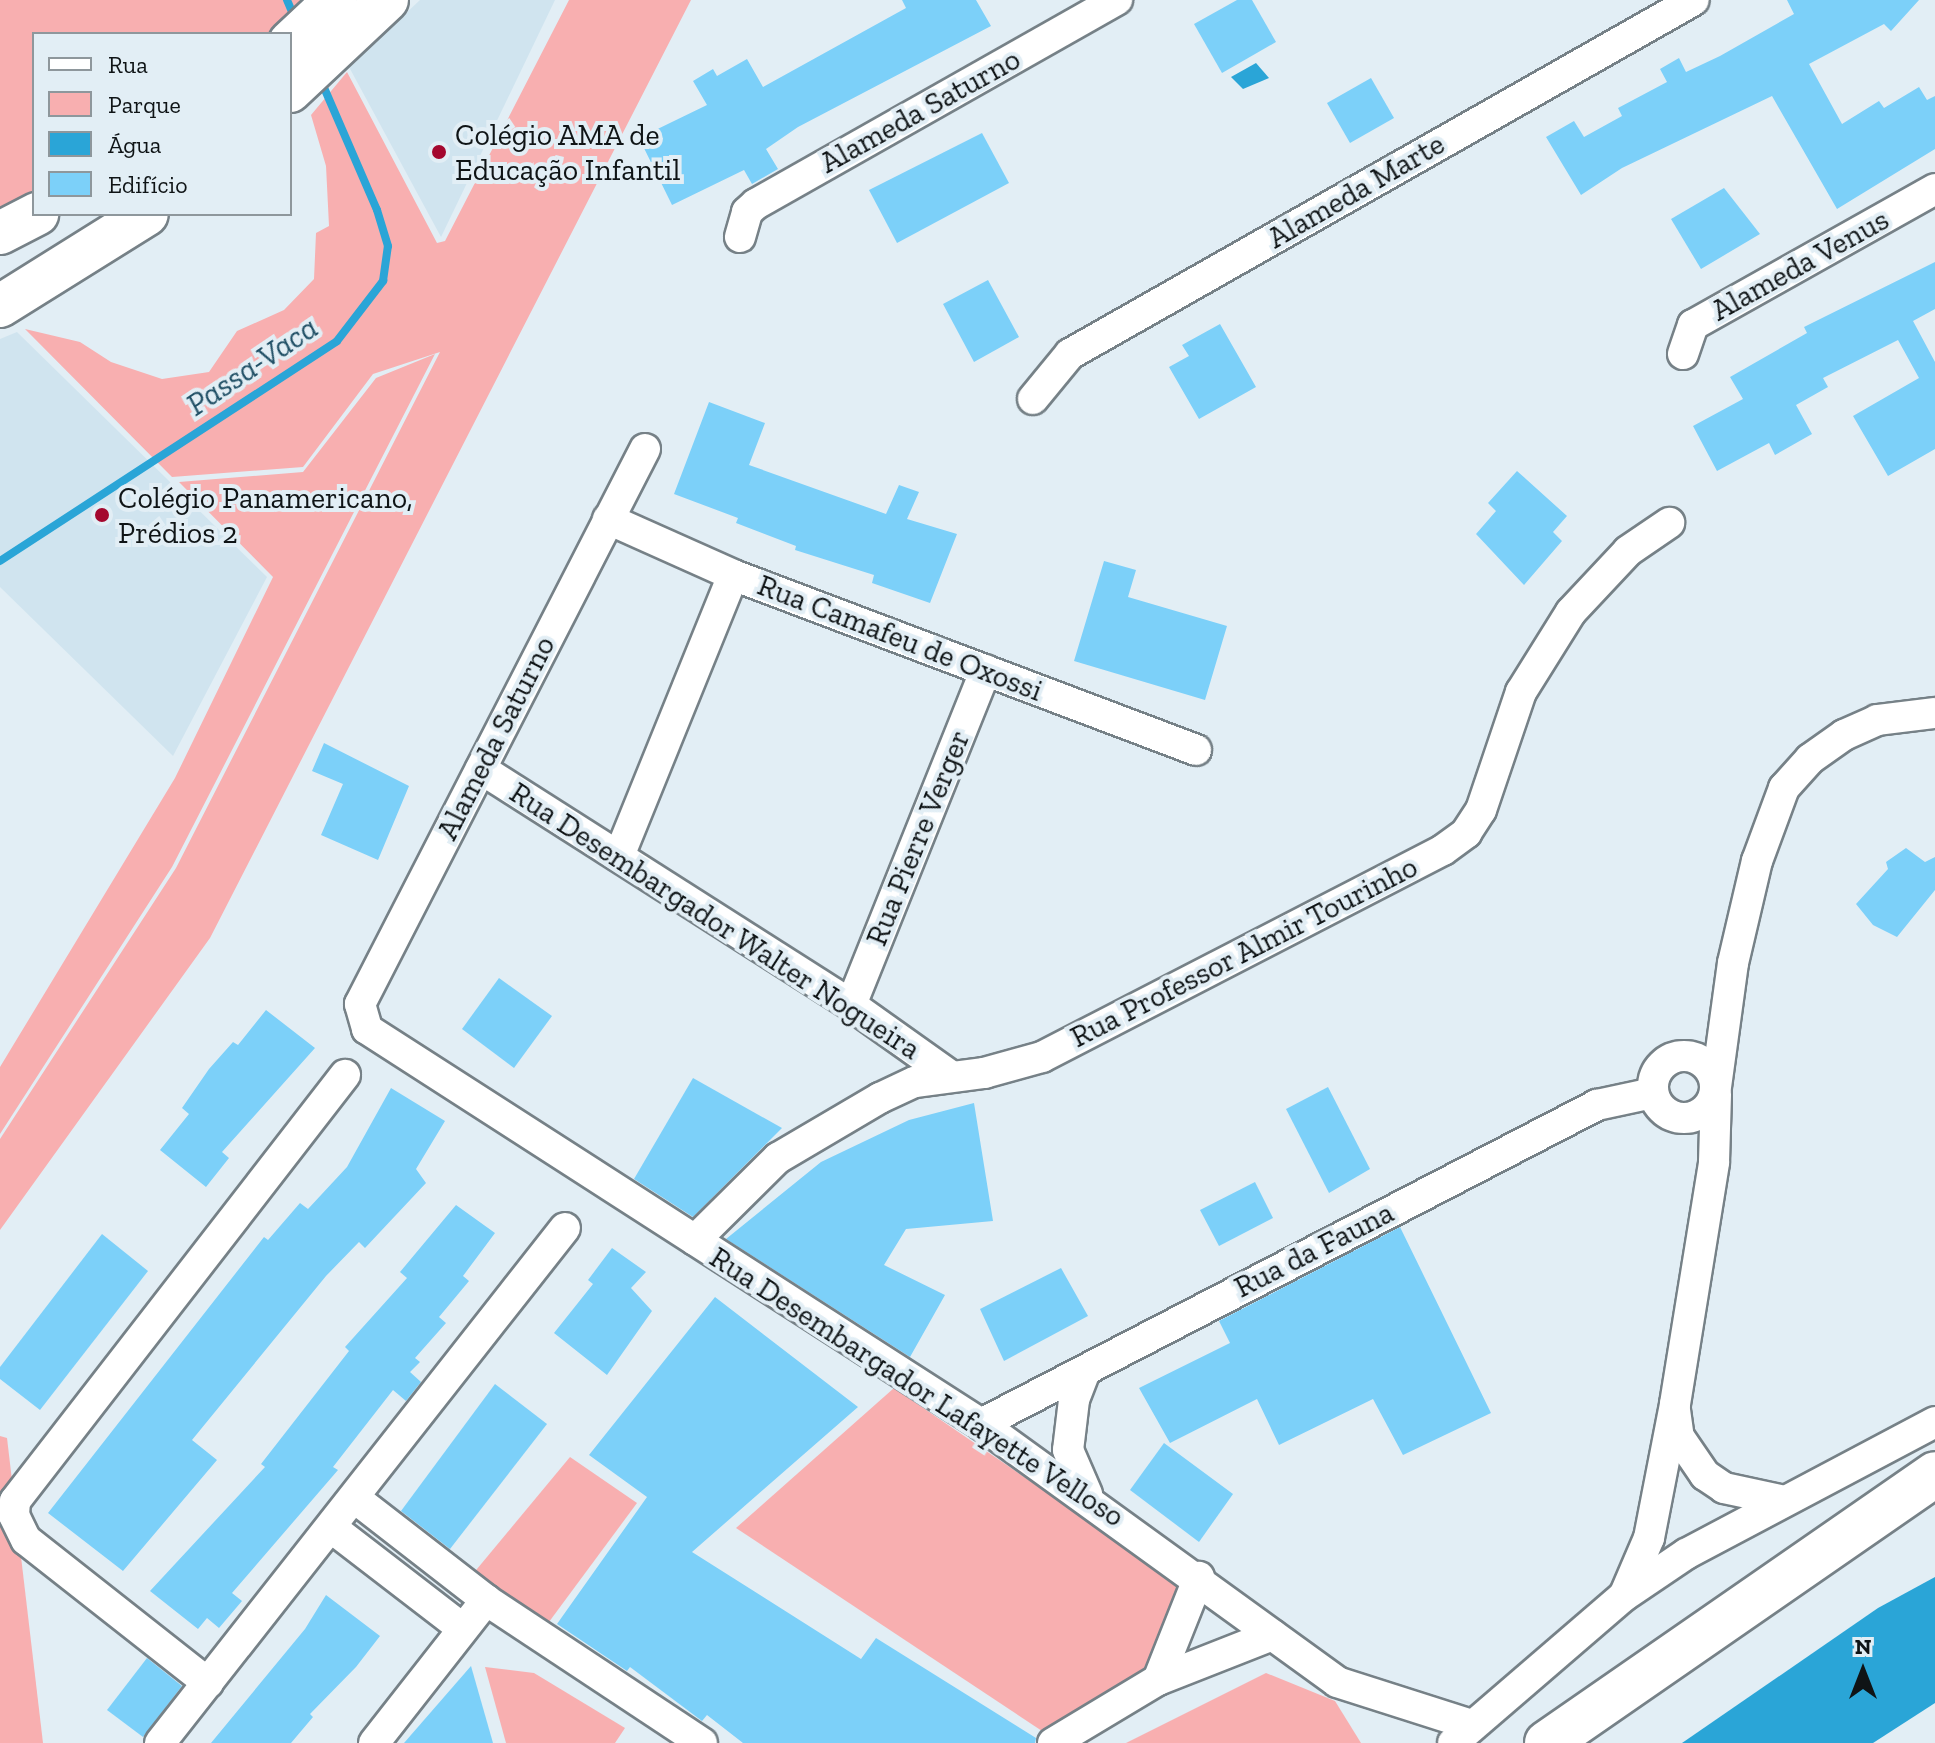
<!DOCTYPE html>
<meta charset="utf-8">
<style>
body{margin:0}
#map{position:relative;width:1935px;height:1743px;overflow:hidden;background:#e2eef5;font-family:"Zilla Slab",serif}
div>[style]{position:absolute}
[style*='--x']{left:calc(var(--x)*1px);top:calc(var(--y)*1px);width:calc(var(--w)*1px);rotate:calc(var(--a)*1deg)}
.built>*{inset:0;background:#d0e4ef}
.green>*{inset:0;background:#f8afb0}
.water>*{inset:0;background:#2aa5d7}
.stream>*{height:8px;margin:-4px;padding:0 4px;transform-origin:4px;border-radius:4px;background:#2aa5d7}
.building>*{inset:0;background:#7cd0f9}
.roads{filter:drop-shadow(2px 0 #768187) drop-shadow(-2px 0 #768187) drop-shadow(0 2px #768187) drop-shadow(0 -2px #768187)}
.minor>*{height:30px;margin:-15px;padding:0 15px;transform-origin:15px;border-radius:15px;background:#fff}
.minor>.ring{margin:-15px;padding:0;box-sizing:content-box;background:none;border:30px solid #fff;border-radius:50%}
.secondary>*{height:42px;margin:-21px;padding:0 21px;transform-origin:21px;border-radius:21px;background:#fff}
.primary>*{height:44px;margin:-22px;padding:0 22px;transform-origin:22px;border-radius:22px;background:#fff}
.dots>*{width:22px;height:22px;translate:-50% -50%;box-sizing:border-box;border:4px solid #e2eef5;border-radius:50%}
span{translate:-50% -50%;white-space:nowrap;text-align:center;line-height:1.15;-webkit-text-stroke:8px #e2eef5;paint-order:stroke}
.street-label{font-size:30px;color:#0f1416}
.poi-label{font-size:30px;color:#0f1416}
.left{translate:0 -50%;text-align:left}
.water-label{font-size:32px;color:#215066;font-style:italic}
.legend{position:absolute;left:32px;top:32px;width:260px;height:184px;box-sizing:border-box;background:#e2eef5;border:2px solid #8e979c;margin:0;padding:10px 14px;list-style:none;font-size:24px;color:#0f1416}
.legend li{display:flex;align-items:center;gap:16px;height:40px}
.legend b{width:40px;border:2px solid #8e979c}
.north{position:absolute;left:1823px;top:1631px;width:80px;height:80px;-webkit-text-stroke:6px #e2eef5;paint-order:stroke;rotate:0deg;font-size:22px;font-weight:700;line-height:32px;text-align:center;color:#0f1416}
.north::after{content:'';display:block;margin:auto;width:28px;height:36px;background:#0f1416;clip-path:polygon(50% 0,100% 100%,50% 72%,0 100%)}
</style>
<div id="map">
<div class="built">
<div style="clip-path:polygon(420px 0,555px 0,441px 237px,349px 67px)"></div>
<div style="clip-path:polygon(17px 332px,267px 577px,173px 756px,0 587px,0 339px)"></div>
</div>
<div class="green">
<div style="clip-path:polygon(0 0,313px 0,275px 34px,34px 34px,34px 198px,0 216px)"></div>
<div style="clip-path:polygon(569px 0,691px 0,210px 938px,0 1230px,0 1139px,176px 868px,440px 352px,373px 374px,303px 467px,172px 477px,25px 329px,80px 342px,111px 362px,162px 379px,209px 372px,237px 331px,284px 310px,314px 279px,316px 233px,329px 226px,326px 166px,311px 115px,347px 72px,437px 243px,445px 241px)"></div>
<div style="clip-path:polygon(435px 354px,172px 867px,0 1134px,0 1067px,175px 778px,273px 577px,179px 482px,303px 472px,376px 378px)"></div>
<div style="clip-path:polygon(894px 1388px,1185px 1587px,1154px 1665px,1042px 1731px,736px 1528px)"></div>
<div style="clip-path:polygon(0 1436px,7px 1438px,43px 1743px,0 1743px)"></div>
<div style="clip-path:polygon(570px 1457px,637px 1503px,546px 1626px,472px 1575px)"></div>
<div style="clip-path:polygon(485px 1667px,534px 1673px,625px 1728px,615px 1743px,506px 1743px)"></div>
<div style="clip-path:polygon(1266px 1673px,1335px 1701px,1361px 1743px,1126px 1743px)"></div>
</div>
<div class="water">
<div style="clip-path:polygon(1256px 63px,1269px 78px,1243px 89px,1231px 77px)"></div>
<div style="clip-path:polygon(1935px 1577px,1935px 1703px,1873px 1743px,1682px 1743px,1878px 1608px)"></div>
</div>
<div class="stream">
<div style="--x:287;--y:0;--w:23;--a:67"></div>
<div style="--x:0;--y:561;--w:402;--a:-33.1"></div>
<div style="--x:337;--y:341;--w:76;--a:-52.5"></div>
<div style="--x:383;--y:281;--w:35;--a:-82"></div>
<div style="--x:388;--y:246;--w:38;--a:-107"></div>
<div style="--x:377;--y:210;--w:144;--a:-113.4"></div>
</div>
<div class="building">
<div style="clip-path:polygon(902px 0,976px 0,991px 26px,798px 127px,766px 149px,778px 169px,752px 184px,744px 170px,672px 205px,639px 138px,707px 105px,693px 81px,713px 69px,717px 76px,747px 59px,763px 87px,906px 8px)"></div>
<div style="clip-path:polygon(1237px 0,1252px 0,1276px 42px,1222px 73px,1194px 24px)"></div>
<div style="clip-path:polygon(1787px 0,1919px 0,1891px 31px,1884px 24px,1809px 64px,1842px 124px,1879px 101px,1884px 108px,1919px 87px,1927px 100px,1935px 96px,1935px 149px,1837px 209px,1772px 96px,1622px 168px,1581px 195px,1546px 137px,1574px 121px,1584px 137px,1622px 116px,1618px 108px,1667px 82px,1660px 69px,1679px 58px,1686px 72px,1720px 56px,1794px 14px)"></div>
<div style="clip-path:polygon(1371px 78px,1394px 118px,1350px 143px,1327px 103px)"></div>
<div style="clip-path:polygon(982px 133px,1009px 183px,897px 243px,869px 190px)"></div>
<div style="clip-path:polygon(1724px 188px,1760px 234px,1701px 269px,1671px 219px)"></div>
<div style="clip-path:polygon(1935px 262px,1935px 309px,1913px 321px,1935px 362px,1935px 449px,1888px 476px,1853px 416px,1919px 378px,1898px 340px,1823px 378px,1828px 387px,1796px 405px,1812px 434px,1775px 455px,1769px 443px,1717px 471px,1693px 426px,1743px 399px,1730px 377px,1807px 333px,1804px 327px)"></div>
<div style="clip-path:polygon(988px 280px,1019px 337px,974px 362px,943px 304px)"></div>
<div style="clip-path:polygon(1220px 324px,1256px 387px,1199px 419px,1169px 367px,1189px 356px,1182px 345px)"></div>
<div style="clip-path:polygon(709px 402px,765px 423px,749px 465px,886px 514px,899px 485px,919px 492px,907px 519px,957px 534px,930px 603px,872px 583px,874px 575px,795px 550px,796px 546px,736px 523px,738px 518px,674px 494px)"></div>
<div style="clip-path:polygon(1517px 471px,1567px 516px,1553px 532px,1562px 541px,1524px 585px,1476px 534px,1496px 511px,1488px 503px)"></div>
<div style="clip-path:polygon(1104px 561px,1136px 570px,1128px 597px,1227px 626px,1205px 700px,1074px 661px)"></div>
<div style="clip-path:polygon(324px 743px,409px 786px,378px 860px,321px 835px,343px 784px,312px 771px)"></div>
<div style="clip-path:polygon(1906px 848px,1925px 862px,1935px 857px,1935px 890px,1897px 937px,1873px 925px,1856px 904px,1888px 869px,1886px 862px)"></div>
<div style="clip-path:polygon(499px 978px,552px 1016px,514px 1068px,462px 1029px)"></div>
<div style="clip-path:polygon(266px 1010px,315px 1048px,222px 1152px,229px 1158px,206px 1187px,160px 1150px,189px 1114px,182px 1108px,209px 1069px,233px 1042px,238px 1045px)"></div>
<div style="clip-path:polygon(693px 1078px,782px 1128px,693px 1217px,634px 1179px)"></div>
<div style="clip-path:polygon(1328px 1087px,1370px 1169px,1329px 1193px,1286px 1109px)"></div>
<div style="clip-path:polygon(391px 1088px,445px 1121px,416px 1169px,426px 1183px,365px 1248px,359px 1242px,326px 1276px,192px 1440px,217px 1460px,123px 1571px,48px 1513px,264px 1237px,268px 1240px,300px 1203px,308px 1209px,347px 1167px)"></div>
<div style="clip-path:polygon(974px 1103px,993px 1221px,906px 1229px,884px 1265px,945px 1295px,910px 1357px,726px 1239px,821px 1162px,909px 1120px)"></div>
<div style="clip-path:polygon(1255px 1182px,1273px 1218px,1219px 1246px,1200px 1210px)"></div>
<div style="clip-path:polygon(456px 1205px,495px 1233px,463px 1276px,469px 1281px,439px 1317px,446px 1323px,415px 1358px,420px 1362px,410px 1372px,421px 1382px,406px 1401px,393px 1390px,333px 1467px,338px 1470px,232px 1593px,242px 1601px,219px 1628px,207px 1618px,198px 1629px,150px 1591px,265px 1467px,261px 1464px,349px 1351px,345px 1347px,407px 1278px,400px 1272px)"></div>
<div style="clip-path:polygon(1400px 1227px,1491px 1413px,1403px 1455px,1373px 1399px,1279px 1445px,1257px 1399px,1170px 1443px,1139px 1388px,1230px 1343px,1219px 1321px)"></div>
<div style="clip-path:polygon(102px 1234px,148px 1271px,40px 1410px,0 1379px,0 1367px)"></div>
<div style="clip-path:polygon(612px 1248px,646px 1272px,631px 1288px,652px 1311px,607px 1375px,554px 1333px,593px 1284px,588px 1280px)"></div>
<div style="clip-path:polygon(1061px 1268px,1088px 1316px,1004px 1361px,980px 1309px)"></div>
<div style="clip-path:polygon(715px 1297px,858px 1407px,692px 1552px,861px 1659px,876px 1638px,1036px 1738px,1035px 1743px,743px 1743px,707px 1715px,702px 1721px,630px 1667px,627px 1671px,557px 1624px,647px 1497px,589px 1455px)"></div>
<div style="clip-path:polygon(495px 1384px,547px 1424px,450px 1549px,401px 1511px)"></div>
<div style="clip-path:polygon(1164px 1443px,1233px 1494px,1199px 1542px,1130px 1490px)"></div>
<div style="clip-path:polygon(326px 1595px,380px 1636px,356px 1667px,310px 1714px,313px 1717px,291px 1743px,211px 1743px,305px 1629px)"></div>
<div style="clip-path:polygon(147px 1658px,182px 1686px,143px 1737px,107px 1710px)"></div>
<div style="clip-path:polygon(471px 1666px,493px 1743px,404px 1743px)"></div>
</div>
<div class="roads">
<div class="minor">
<div style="--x:740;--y:237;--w:26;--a:-74"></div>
<div style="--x:747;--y:212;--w:12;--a:-42"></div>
<div style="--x:756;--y:204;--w:415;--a:-29.5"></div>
<div style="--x:1683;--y:354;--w:31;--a:-71"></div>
<div style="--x:1693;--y:325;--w:278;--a:-29.3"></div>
<div style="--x:1033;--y:399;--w:58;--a:-50.6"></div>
<div style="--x:1070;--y:354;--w:717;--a:-29.57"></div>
<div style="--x:645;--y:449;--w:624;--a:117.18"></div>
<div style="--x:360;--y:1004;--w:26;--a:74"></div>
<div style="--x:367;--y:1029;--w:730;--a:32.75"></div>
<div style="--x:981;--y:1424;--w:440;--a:35.9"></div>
<div style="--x:1337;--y:1682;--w:142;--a:17.7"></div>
<div style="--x:608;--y:519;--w:137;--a:24.1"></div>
<div style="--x:733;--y:575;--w:495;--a:20.7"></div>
<div style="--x:481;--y:769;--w:439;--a:32.5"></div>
<div style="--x:851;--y:1005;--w:119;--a:35.4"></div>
<div style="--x:619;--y:856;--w:303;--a:-67.9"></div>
<div style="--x:851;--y:1005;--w:361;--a:-68.1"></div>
<div class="ring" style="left:1653px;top:1056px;width:32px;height:32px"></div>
<div style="--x:1716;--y:1087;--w:125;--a:-82.2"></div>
<div style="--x:1733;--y:963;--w:105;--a:-76.8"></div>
<div style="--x:1757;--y:861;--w:78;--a:-69.7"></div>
<div style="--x:1784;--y:788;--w:39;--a:-48"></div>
<div style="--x:1810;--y:759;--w:42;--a:-35.2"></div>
<div style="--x:1844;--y:735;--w:36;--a:-24"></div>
<div style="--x:1877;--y:720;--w:58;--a:-6.9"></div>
<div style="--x:695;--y:1240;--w:117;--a:-44.7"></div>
<div style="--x:778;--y:1158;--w:118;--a:-30.5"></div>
<div style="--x:880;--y:1098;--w:38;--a:-25"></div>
<div style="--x:915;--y:1082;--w:70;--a:-7.4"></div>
<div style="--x:984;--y:1073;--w:60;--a:-15.4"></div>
<div style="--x:1042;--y:1057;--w:451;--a:-27.3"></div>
<div style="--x:1443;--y:850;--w:29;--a:-36"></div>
<div style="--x:1466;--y:833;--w:27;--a:-57"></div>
<div style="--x:1481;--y:810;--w:125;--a:-71.3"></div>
<div style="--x:1521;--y:692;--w:94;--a:-58"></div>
<div style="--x:1571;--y:612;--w:83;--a:-46.9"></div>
<div style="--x:1628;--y:551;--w:50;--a:-34.3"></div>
<div style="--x:1085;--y:1371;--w:31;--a:111"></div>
<div style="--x:1074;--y:1400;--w:50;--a:96.8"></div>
<div style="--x:1068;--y:1450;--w:48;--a:66.6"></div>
<div style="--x:1675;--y:1410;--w:27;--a:82"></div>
<div style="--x:1679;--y:1437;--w:46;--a:55.6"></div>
<div style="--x:1705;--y:1475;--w:23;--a:34"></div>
<div style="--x:1724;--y:1488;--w:57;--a:12.1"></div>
<div style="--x:981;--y:1424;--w:694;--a:-27.38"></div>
<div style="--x:1597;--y:1105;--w:57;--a:-12.1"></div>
<div style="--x:356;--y:1499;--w:165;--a:37.8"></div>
<div style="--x:332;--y:1528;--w:165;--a:37.6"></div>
<div style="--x:1625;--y:1594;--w:61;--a:-66.8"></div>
<div style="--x:1649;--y:1538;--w:136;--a:-79"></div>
<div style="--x:1675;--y:1404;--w:245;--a:-80.8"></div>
<div style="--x:1714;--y:1162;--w:68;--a:-88.3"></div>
<div style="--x:1158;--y:1680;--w:111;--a:-68.3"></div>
<div style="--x:208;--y:1683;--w:231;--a:-141.8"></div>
<div style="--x:26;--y:1540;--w:28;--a:-116"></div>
<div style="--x:14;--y:1515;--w:14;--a:-86"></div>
<div style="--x:15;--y:1501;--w:539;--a:-52.24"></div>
<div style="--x:160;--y:1743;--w:655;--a:-51.82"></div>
<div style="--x:374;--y:1743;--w:182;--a:-51.9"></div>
<div style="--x:486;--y:1600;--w:259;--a:33.5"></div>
<div style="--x:1053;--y:1743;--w:122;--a:-31"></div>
<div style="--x:1158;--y:1680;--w:123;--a:-21.5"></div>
<div style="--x:1453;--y:1743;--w:225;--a:-40.7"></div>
<div style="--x:1624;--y:1596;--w:75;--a:-34.1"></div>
<div style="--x:1686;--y:1554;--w:282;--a:-27.9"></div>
</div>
<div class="secondary">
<div style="--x:290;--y:42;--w:62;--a:-43"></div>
<div style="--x:290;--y:91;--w:133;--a:-43.2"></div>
<div style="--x:0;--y:233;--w:42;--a:-27.2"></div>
<div style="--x:0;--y:306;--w:173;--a:-32"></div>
</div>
<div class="primary">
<div style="--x:1547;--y:1743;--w:472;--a:-34.7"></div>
</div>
</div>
<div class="dots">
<div style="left:439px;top:152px;background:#a4072e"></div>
<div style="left:102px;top:515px;background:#a4072e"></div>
</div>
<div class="street-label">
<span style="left:920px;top:111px;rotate:-29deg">Alameda Saturno</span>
<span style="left:1356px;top:191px;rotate:-30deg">Alameda Marte</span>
<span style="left:1800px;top:265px;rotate:-29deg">Alameda Venus</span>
<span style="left:900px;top:638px;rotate:21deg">Rua Camafeu de Oxossi</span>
<span style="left:496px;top:738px;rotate:-63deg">Alameda Saturno</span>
<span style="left:918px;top:838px;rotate:-68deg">Rua Pierre Verger</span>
<span style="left:715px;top:921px;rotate:33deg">Rua Desembargador Walter Nogueira</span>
<span style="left:1244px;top:952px;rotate:-27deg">Rua Professor Almir Tourinho</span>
<span style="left:1314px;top:1250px;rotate:-27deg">Rua da Fauna</span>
<span style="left:917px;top:1387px;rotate:33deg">Rua Desembargador Lafayette Velloso</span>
</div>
<div class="poi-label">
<span class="left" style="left:455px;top:152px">Colégio AMA de<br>Educação Infantil</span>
<span class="left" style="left:118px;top:515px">Colégio Panamericano,<br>Prédios 2</span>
</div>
<div class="water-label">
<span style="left:252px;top:366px;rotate:-34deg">Passa-Vaca</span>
</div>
<ul class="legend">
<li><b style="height:10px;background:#fff"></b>Rua</li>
<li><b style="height:22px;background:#f8afb0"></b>Parque</li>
<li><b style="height:22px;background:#2aa5d7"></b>Água</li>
<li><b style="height:22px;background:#7cd0f9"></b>Edifício</li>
</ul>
<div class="north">N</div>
</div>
